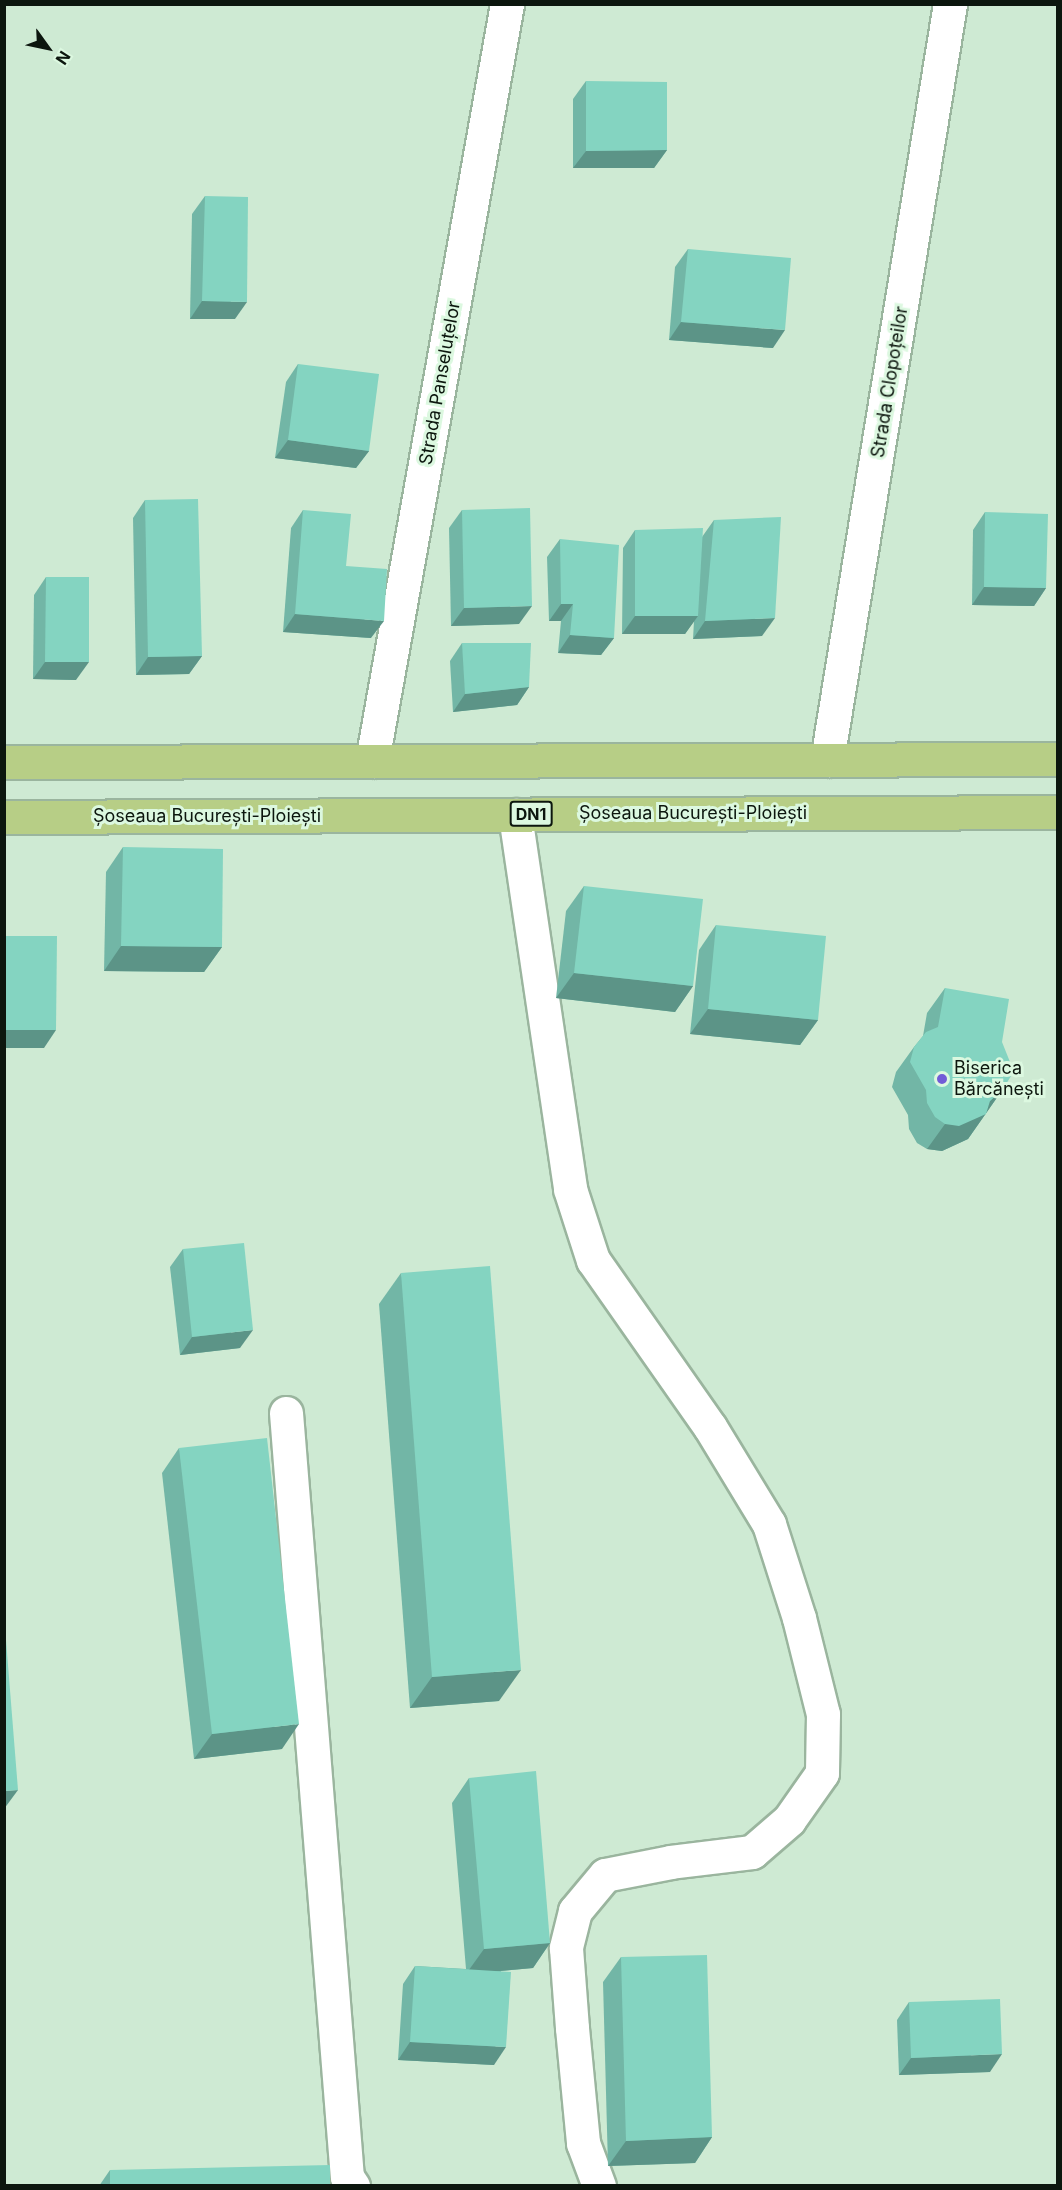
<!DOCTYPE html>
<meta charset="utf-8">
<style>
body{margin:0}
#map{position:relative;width:1062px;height:2190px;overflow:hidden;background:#ceead3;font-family:Inter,sans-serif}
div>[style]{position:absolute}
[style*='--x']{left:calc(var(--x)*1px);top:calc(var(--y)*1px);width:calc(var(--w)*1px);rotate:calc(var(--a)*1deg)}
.roads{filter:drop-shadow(2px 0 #9ab59e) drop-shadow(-2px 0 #9ab59e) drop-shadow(0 2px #9ab59e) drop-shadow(0 -2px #9ab59e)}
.street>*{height:33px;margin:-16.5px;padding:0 16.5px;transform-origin:16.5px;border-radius:16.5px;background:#fff}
.highway>*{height:33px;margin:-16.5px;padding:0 16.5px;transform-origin:16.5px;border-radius:16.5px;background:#b7ce86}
.wall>*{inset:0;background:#72b6a6}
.shaded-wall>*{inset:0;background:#5c9487}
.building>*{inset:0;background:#84d4c1}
.dots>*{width:16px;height:16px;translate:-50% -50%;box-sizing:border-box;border:3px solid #dcf8e0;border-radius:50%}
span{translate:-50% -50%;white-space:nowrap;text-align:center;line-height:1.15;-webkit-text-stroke:6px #dcf8e0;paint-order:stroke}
.shield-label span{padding:2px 4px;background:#dcf8e0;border:2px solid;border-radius:4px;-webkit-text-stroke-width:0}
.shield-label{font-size:16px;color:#0c160e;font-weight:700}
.street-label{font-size:18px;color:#0c160e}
.poi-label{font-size:18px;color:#0c160e}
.left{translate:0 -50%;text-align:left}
.frame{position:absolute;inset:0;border:6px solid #0c160e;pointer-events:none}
.north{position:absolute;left:18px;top:18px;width:60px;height:60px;-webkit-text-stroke:4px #dcf8e0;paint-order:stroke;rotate:123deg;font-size:16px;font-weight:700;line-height:24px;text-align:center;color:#0c160e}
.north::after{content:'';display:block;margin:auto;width:21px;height:27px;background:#0c160e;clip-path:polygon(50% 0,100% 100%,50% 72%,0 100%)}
</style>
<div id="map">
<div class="roads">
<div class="street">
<div style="--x:827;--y:760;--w:766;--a:-80.76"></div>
<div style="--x:372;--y:761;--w:769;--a:-79.89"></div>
<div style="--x:515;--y:815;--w:378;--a:81.6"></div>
<div style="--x:570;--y:1189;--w:75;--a:72.1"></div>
<div style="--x:593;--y:1260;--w:204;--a:55"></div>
<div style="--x:710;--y:1427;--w:114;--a:58.7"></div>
<div style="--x:769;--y:1524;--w:99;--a:72.3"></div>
<div style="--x:799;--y:1618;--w:99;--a:76"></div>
<div style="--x:823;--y:1714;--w:59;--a:91"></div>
<div style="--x:822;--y:1773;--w:57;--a:125.1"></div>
<div style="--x:789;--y:1820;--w:49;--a:139.1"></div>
<div style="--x:752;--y:1852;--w:82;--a:173"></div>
<div style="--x:671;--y:1862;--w:67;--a:168.9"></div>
<div style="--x:605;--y:1875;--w:47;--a:129.8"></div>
<div style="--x:575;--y:1911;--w:38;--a:104"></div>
<div style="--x:566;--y:1948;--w:80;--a:85.7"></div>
<div style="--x:572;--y:2028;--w:116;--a:84.5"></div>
<div style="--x:583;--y:2143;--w:46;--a:69.6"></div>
<div style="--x:286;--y:1413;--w:766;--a:85.44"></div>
<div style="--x:347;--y:2177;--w:11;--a:56"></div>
</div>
<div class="highway">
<div style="--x:4;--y:762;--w:1054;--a:-0.16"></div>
<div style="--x:4;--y:817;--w:1054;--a:-0.27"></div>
</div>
</div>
<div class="wall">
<div style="clip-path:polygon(586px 81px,667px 150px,654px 168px,573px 168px,573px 99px)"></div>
<div style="clip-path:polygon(205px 196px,235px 319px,190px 319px,192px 214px)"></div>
<div style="clip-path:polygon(688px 249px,773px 348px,669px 340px,675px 267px)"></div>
<div style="clip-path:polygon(298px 364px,369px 451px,356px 468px,275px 458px,286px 382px)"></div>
<div style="clip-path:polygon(145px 500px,202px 656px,189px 674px,136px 675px,133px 518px)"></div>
<div style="clip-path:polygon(303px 510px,346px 566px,371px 638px,283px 632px,291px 528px)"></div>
<div style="clip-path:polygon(462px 510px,519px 624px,451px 626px,449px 528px)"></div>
<div style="clip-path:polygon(985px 512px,1046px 588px,1034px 606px,972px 605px,973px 530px)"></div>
<div style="clip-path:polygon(714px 520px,762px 636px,693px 639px,694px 621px,685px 634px,622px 634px,623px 548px,635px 530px,702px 537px)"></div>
<div style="clip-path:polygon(560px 539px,614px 638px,601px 655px,558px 653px,561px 621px,549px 621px,547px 557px)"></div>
<div style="clip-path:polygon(46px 577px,76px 680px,33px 679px,34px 595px)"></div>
<div style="clip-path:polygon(462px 643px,529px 687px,517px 705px,453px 712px,450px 661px)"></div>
<div style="clip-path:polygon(123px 847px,222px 947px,204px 972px,104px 971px,106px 872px)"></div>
<div style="clip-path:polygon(584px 886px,693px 986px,675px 1012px,556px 998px,566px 911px)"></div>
<div style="clip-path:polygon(716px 925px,818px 1020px,800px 1045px,690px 1034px,699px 950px)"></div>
<div style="clip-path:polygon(945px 988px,1002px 1042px,1003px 1089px,968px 1139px,942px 1151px,927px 1149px,917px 1143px,909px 1129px,908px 1115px,892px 1087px,896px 1072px,914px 1047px,923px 1036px,927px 1013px)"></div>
<div style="clip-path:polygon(183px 1249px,240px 1348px,180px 1355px,170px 1267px)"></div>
<div style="clip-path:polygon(401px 1273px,499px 1701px,410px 1708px,379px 1304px)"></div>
<div style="clip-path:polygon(179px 1448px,282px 1749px,194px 1759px,162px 1473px)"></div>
<div style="clip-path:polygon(469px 1778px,550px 1943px,533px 1968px,501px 1971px,494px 2065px,398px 2060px,403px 1984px,415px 1966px,466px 1969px,452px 1803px)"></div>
<div style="clip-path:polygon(621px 1957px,712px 2137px,695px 2163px,608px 2166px,603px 1982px)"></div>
<div style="clip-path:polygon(909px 2002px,990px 2072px,899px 2075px,897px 2020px)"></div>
<div style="clip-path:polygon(110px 2170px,330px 2186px,99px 2186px)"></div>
</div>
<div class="shaded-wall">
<div style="clip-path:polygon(667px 150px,654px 168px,573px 168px,586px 151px)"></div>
<div style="clip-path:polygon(202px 301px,247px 302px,235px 319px,190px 319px)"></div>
<div style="clip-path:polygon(681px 322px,785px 330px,773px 348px,669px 340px)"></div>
<div style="clip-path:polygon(288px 440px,369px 451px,356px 468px,275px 458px)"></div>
<div style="clip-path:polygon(984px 587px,1046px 588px,1034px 606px,972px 605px)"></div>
<div style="clip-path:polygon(561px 604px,573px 604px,561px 621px,549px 621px)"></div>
<div style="clip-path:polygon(532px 606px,519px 624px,451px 626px,464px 608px)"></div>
<div style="clip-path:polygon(295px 614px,384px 621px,371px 638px,283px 632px)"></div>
<div style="clip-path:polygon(635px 616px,698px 616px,685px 634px,622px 634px)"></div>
<div style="clip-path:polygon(775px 618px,762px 636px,693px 639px,705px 621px)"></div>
<div style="clip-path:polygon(570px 635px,614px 638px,601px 655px,558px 653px)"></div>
<div style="clip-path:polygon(202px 656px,189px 674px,136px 675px,148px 657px)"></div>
<div style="clip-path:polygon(45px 662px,89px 662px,76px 680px,33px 679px)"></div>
<div style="clip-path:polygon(529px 687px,517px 705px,453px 712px,465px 694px)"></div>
<div style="clip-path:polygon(121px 946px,222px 947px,204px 972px,104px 971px)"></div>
<div style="clip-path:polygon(574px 973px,693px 986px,675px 1012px,556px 998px)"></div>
<div style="clip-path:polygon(708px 1009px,818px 1020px,800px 1045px,690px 1034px)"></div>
<div style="clip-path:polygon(4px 1030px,56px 1030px,44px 1048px,4px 1048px)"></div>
<div style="clip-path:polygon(1003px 1089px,968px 1139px,942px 1151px,927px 1149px,945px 1124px,990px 1101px)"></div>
<div style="clip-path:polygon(253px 1330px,240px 1348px,180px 1355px,192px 1337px)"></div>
<div style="clip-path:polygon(521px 1670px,499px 1701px,410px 1708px,432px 1677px)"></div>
<div style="clip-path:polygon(299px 1724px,282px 1749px,194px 1759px,212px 1734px)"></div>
<div style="clip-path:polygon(18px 1790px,4px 1809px,4px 1791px)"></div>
<div style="clip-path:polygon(550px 1943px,533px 1968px,466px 1974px,484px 1949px)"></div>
<div style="clip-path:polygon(410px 2042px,506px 2047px,494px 2065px,398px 2060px)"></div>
<div style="clip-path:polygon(1002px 2054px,990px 2072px,899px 2075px,911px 2058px)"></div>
<div style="clip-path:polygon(712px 2137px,695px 2163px,608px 2166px,626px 2141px)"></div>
</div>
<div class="building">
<div style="clip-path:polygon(586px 81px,667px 82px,667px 150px,586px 151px)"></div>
<div style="clip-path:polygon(205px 196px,248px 197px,247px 302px,202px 301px)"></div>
<div style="clip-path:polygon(688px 249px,791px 258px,785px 330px,681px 322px)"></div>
<div style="clip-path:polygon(298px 364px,379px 374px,369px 451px,288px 440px)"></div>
<div style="clip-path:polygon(198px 499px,202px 656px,148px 657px,145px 500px)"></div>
<div style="clip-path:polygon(530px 508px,532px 606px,464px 608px,462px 510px)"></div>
<div style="clip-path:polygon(303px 510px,351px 514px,346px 566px,387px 569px,384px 621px,295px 614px)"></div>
<div style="clip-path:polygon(985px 512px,1048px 514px,1046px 588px,984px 587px)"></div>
<div style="clip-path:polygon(781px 517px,775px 618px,705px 621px,714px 520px)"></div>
<div style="clip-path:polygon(703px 528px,698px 616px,635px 616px,635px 530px)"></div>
<div style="clip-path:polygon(560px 539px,619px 545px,614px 638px,570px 635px,573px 604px,561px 604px)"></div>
<div style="clip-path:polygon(46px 577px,89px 577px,89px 662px,45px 662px)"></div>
<div style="clip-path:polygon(462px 643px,531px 643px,529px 687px,465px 694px)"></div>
<div style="clip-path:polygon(123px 847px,223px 849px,222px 947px,121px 946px)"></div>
<div style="clip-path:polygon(584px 886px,703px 899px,693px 986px,574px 973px)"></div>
<div style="clip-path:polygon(716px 925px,826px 936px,818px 1020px,708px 1009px)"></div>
<div style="clip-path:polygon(4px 936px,57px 936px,56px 1030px,4px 1030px)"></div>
<div style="clip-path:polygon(945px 988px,1009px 999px,1002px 1042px,1010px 1062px,1011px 1076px,1003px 1089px,990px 1101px,986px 1114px,959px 1126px,945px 1124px,935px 1117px,927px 1103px,926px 1090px,910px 1062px,914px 1047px,926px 1032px,938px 1027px)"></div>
<div style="clip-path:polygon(244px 1243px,253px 1330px,192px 1337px,183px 1249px)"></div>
<div style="clip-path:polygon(490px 1266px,521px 1670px,432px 1677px,401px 1273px)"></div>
<div style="clip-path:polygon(267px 1438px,299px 1724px,212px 1734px,179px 1448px)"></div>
<div style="clip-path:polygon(4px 1615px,18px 1790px,4px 1791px)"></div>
<div style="clip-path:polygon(536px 1771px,550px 1943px,484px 1949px,469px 1778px)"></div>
<div style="clip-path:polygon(707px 1955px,712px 2137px,626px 2141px,621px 1957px)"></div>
<div style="clip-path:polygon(415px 1966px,511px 1972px,506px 2047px,410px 2042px)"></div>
<div style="clip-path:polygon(1000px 1999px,1002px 2054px,911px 2058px,909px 2002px)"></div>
<div style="clip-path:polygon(330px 2165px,330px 2186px,110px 2186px,110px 2170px)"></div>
</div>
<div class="dots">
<div style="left:942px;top:1079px;background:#725cd7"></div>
</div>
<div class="shield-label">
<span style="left:531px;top:814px">DN1</span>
</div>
<div class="street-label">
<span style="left:890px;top:382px;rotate:-81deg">Strada Clopoțeilor</span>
<span style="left:440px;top:383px;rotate:-80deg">Strada Panseluțelor</span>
<span style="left:693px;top:813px">Șoseaua București-Ploiești</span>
<span style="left:207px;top:816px">Șoseaua București-Ploiești</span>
</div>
<div class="poi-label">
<span class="left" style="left:954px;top:1079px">Biserica<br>Bărcănești</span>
</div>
<div class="frame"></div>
<div class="north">N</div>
</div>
